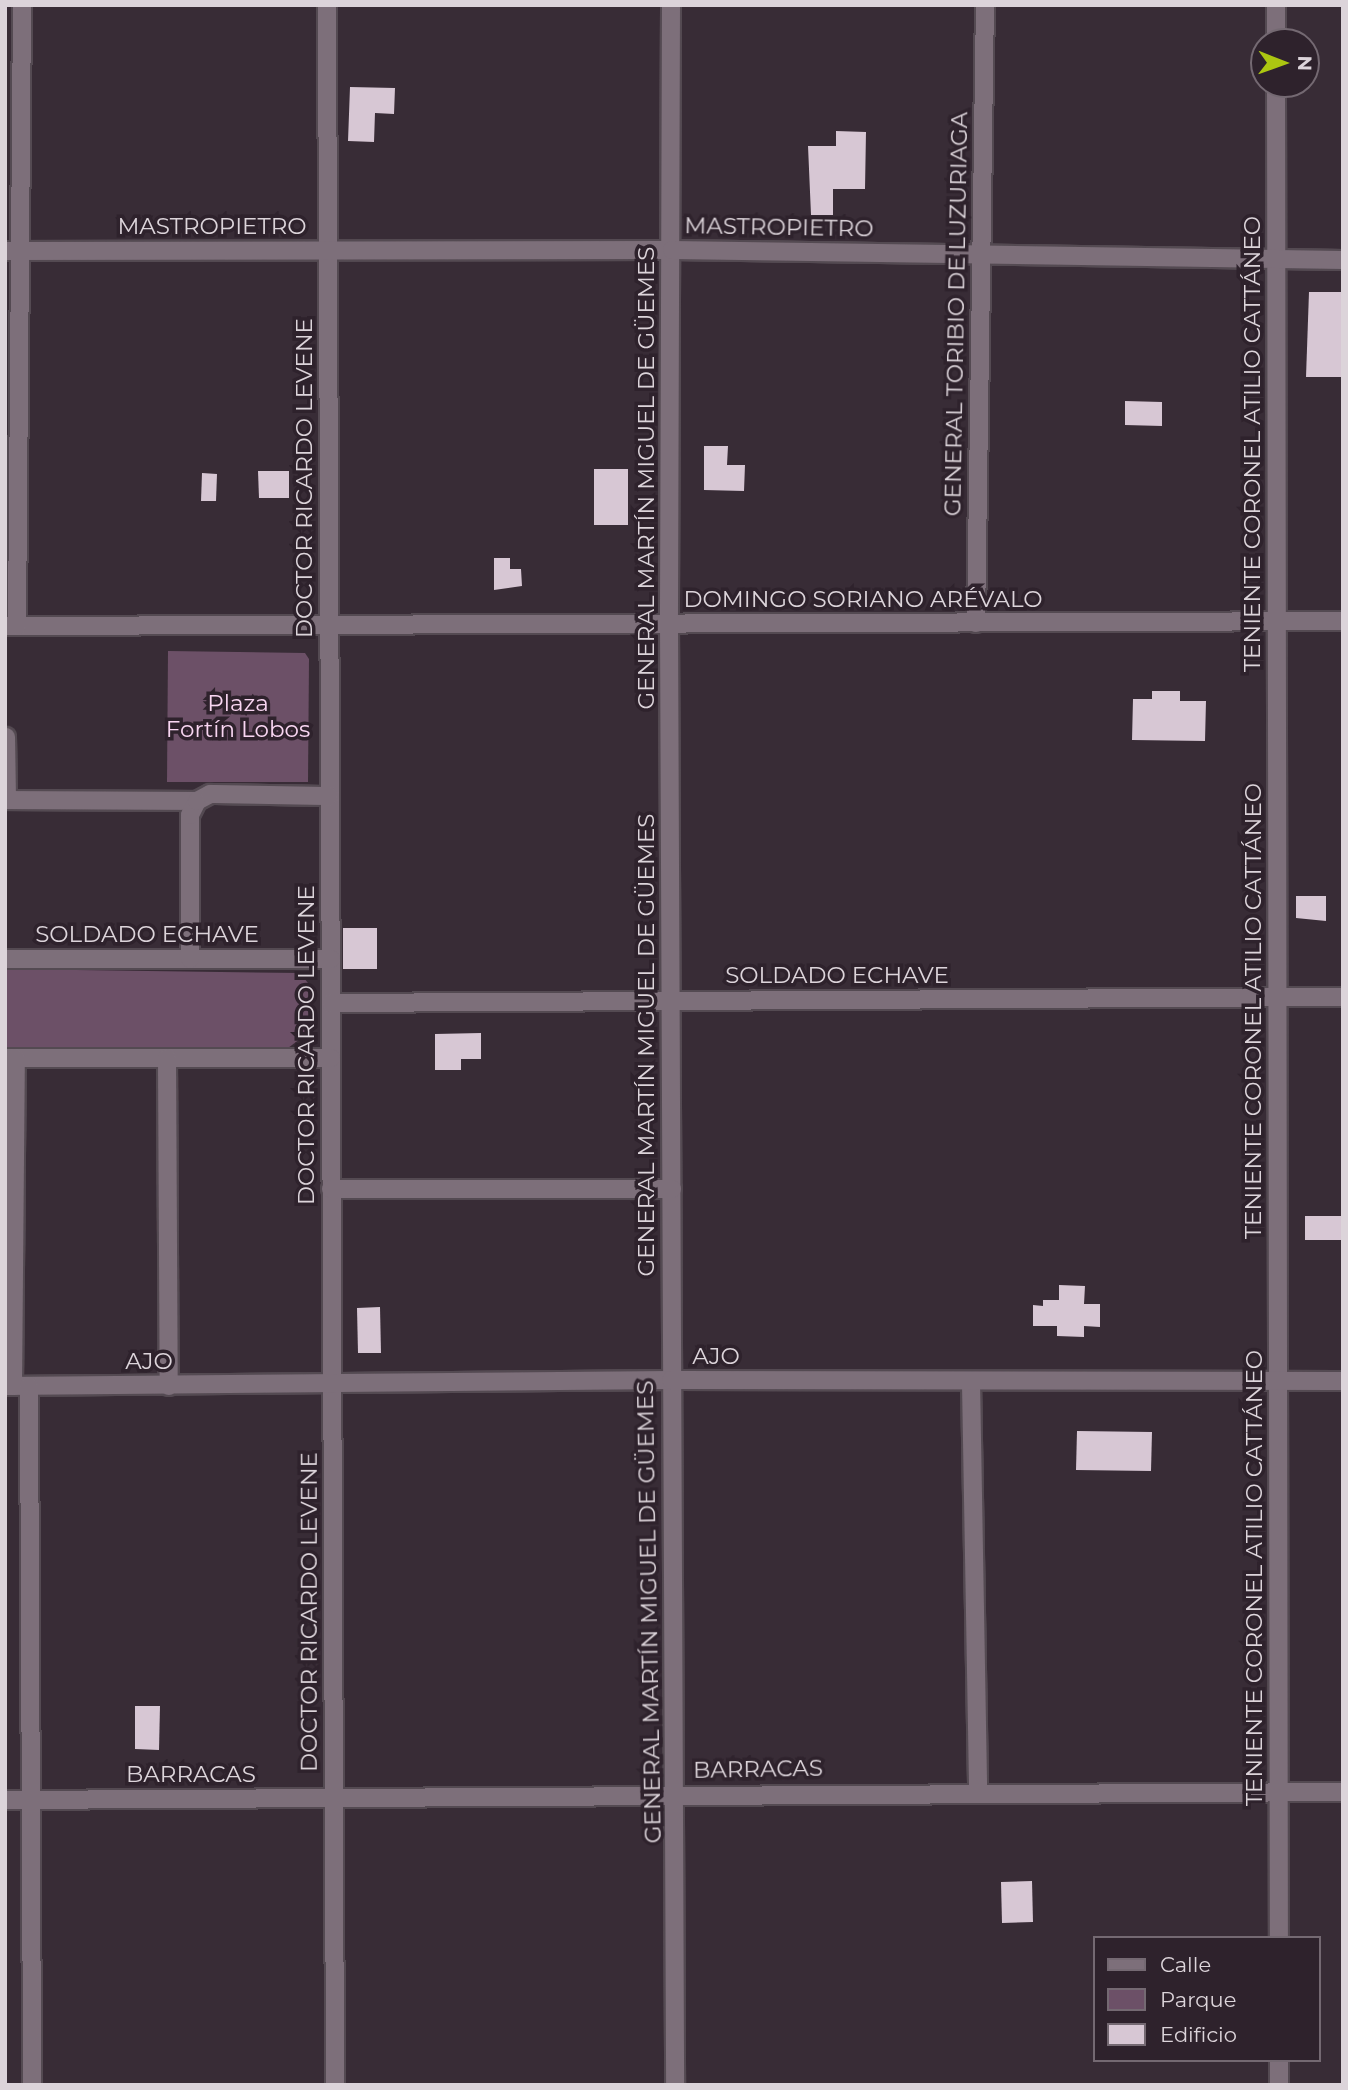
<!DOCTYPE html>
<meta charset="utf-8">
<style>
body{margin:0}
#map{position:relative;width:1348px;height:2090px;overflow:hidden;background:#382c36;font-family:Montserrat,sans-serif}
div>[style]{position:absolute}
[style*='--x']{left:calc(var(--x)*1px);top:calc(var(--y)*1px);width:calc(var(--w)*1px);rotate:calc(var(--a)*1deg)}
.green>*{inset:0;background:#6c5067}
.building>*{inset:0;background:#d7c7d4}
.roads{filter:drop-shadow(2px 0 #544a52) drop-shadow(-2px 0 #544a52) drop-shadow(0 2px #544a52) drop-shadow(0 -2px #544a52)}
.minor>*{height:18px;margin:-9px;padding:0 9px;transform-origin:9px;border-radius:9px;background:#7d6f7a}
span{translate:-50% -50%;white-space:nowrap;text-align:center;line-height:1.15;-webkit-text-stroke:7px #2e222c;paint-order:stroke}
.street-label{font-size:23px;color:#dcd4da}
.park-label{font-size:23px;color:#f9d6f2}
.frame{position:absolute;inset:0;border:7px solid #dcd4da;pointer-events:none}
.legend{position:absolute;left:1093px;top:1936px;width:228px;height:126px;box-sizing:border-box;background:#2e222c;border:2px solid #746972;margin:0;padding:9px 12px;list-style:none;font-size:21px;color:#dcd4da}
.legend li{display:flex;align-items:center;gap:14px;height:35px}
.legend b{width:35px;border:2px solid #746972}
.north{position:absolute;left:1250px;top:28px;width:70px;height:70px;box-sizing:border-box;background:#2e222c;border:2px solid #746972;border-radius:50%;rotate:91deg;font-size:19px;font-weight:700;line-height:28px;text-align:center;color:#dcd4da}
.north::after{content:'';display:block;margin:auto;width:24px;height:32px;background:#acc611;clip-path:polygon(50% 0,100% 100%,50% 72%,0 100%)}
</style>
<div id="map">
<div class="green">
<div style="clip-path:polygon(168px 651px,305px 653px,309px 659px,308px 782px,167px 782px)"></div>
<div style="clip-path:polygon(5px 969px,300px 973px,308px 983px,308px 1033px,288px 1048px,5px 1047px)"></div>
</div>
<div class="building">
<div style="clip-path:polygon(350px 87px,395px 88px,394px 114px,375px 113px,374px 142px,348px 141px)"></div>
<div style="clip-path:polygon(836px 131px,866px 132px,865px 189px,833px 189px,833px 215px,811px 215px,808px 146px,836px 146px)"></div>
<div style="clip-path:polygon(1309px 292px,1343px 292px,1343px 377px,1306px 377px)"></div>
<div style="clip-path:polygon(1125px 401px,1162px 402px,1162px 426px,1125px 425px)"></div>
<div style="clip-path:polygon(704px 446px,728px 446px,727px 465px,745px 465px,744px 491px,704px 490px)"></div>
<div style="clip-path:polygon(594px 469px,628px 469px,628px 525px,594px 525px)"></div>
<div style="clip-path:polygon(258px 471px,289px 471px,289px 498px,259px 498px)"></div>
<div style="clip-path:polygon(202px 473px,217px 474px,216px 501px,201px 501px)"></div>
<div style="clip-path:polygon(494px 558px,510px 558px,510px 569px,521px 569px,522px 586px,494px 590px)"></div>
<div style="clip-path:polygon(1152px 691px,1180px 691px,1180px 701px,1206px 701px,1205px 741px,1132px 740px,1133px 699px,1152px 699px)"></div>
<div style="clip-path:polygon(1296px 896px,1326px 896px,1326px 921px,1296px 918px)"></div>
<div style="clip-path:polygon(343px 928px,377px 928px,377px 969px,343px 969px)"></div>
<div style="clip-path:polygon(481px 1033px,481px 1059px,461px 1059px,461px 1070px,435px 1070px,435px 1034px)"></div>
<div style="clip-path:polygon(1305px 1216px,1341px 1216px,1341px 1240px,1305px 1240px)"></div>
<div style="clip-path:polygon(1059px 1285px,1085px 1286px,1084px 1304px,1100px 1304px,1100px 1327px,1084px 1326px,1084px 1337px,1057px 1336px,1057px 1326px,1033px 1326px,1033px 1305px,1043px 1306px,1043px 1300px,1059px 1300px)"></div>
<div style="clip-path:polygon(380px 1307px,381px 1353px,358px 1353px,357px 1308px)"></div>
<div style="clip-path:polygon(1077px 1431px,1152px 1432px,1151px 1471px,1076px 1470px)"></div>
<div style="clip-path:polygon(135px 1706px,160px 1706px,159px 1750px,135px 1749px)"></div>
<div style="clip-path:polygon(1032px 1881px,1033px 1922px,1002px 1923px,1001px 1882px)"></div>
</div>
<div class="roads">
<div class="minor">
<div style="--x:327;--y:5;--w:2080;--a:89.78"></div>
<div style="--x:671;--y:5;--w:619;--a:90.19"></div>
<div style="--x:669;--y:624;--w:1461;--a:89.76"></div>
<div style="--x:1276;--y:42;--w:37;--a:-90"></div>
<div style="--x:1276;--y:84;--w:1854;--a:89.91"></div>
<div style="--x:5;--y:251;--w:667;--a:-0.09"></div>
<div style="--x:672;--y:250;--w:671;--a:0.85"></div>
<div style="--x:976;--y:623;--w:618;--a:-89.17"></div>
<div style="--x:5;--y:626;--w:1338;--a:-0.21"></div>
<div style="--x:17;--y:626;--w:621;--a:-89.54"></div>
<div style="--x:6;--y:737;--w:63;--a:89.1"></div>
<div style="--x:7;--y:800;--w:190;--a:0.3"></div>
<div style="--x:5;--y:959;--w:326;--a:0"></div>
<div style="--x:190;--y:959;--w:144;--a:-90"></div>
<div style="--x:190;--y:815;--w:16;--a:-63"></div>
<div style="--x:197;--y:801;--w:15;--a:-28"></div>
<div style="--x:210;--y:794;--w:119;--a:1"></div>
<div style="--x:331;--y:1003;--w:1012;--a:-0.34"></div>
<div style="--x:6;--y:1058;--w:325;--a:0"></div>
<div style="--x:167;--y:1058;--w:328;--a:89.7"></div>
<div style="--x:331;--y:1189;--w:341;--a:0"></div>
<div style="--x:971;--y:1382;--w:409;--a:89"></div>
<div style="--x:5;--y:1386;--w:666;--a:-0.52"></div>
<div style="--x:671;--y:1380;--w:672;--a:0.09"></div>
<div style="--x:13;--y:1386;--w:328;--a:-89.5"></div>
<div style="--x:29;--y:1386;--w:699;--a:89.75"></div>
<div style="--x:5;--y:1800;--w:1338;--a:-0.34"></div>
<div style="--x:1279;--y:2060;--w:25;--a:90"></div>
</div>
</div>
<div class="street-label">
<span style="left:212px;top:226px">MASTROPIETRO</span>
<span style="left:779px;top:227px;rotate:1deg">MASTROPIETRO</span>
<span style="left:956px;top:314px;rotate:-89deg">GENERAL TORIBIO DE LUZURIAGA</span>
<span style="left:1252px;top:444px;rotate:-90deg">TENIENTE CORONEL ATILIO CATTÁNEO</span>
<span style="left:304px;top:478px;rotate:-90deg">DOCTOR RICARDO LEVENE</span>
<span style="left:646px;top:478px;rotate:-90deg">GENERAL MARTÍN MIGUEL DE GÜEMES</span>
<span style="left:863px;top:599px">DOMINGO SORIANO ARÉVALO</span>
<span style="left:147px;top:934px">SOLDADO ECHAVE</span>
<span style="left:837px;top:975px">SOLDADO ECHAVE</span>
<span style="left:1253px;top:1011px;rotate:-90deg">TENIENTE CORONEL ATILIO CATTÁNEO</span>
<span style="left:306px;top:1045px;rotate:-90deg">DOCTOR RICARDO LEVENE</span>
<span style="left:646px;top:1045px;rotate:-90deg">GENERAL MARTÍN MIGUEL DE GÜEMES</span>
<span style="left:716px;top:1356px">AJO</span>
<span style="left:149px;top:1361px">AJO</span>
<span style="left:1254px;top:1578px;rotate:-90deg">TENIENTE CORONEL ATILIO CATTÁNEO</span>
<span style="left:309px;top:1612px;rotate:-90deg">DOCTOR RICARDO LEVENE</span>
<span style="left:649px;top:1612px;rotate:-91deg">GENERAL MARTÍN MIGUEL DE GÜEMES</span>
<span style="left:758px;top:1769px;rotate:-1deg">BARRACAS</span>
<span style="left:191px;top:1774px">BARRACAS</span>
</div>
<div class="park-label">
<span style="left:238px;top:716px">Plaza<br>Fortín Lobos</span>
</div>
<div class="frame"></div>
<ul class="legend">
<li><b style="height:9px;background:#7d6f7a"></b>Calle</li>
<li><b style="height:19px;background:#6c5067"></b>Parque</li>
<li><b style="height:19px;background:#d7c7d4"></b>Edificio</li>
</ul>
<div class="north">N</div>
</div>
